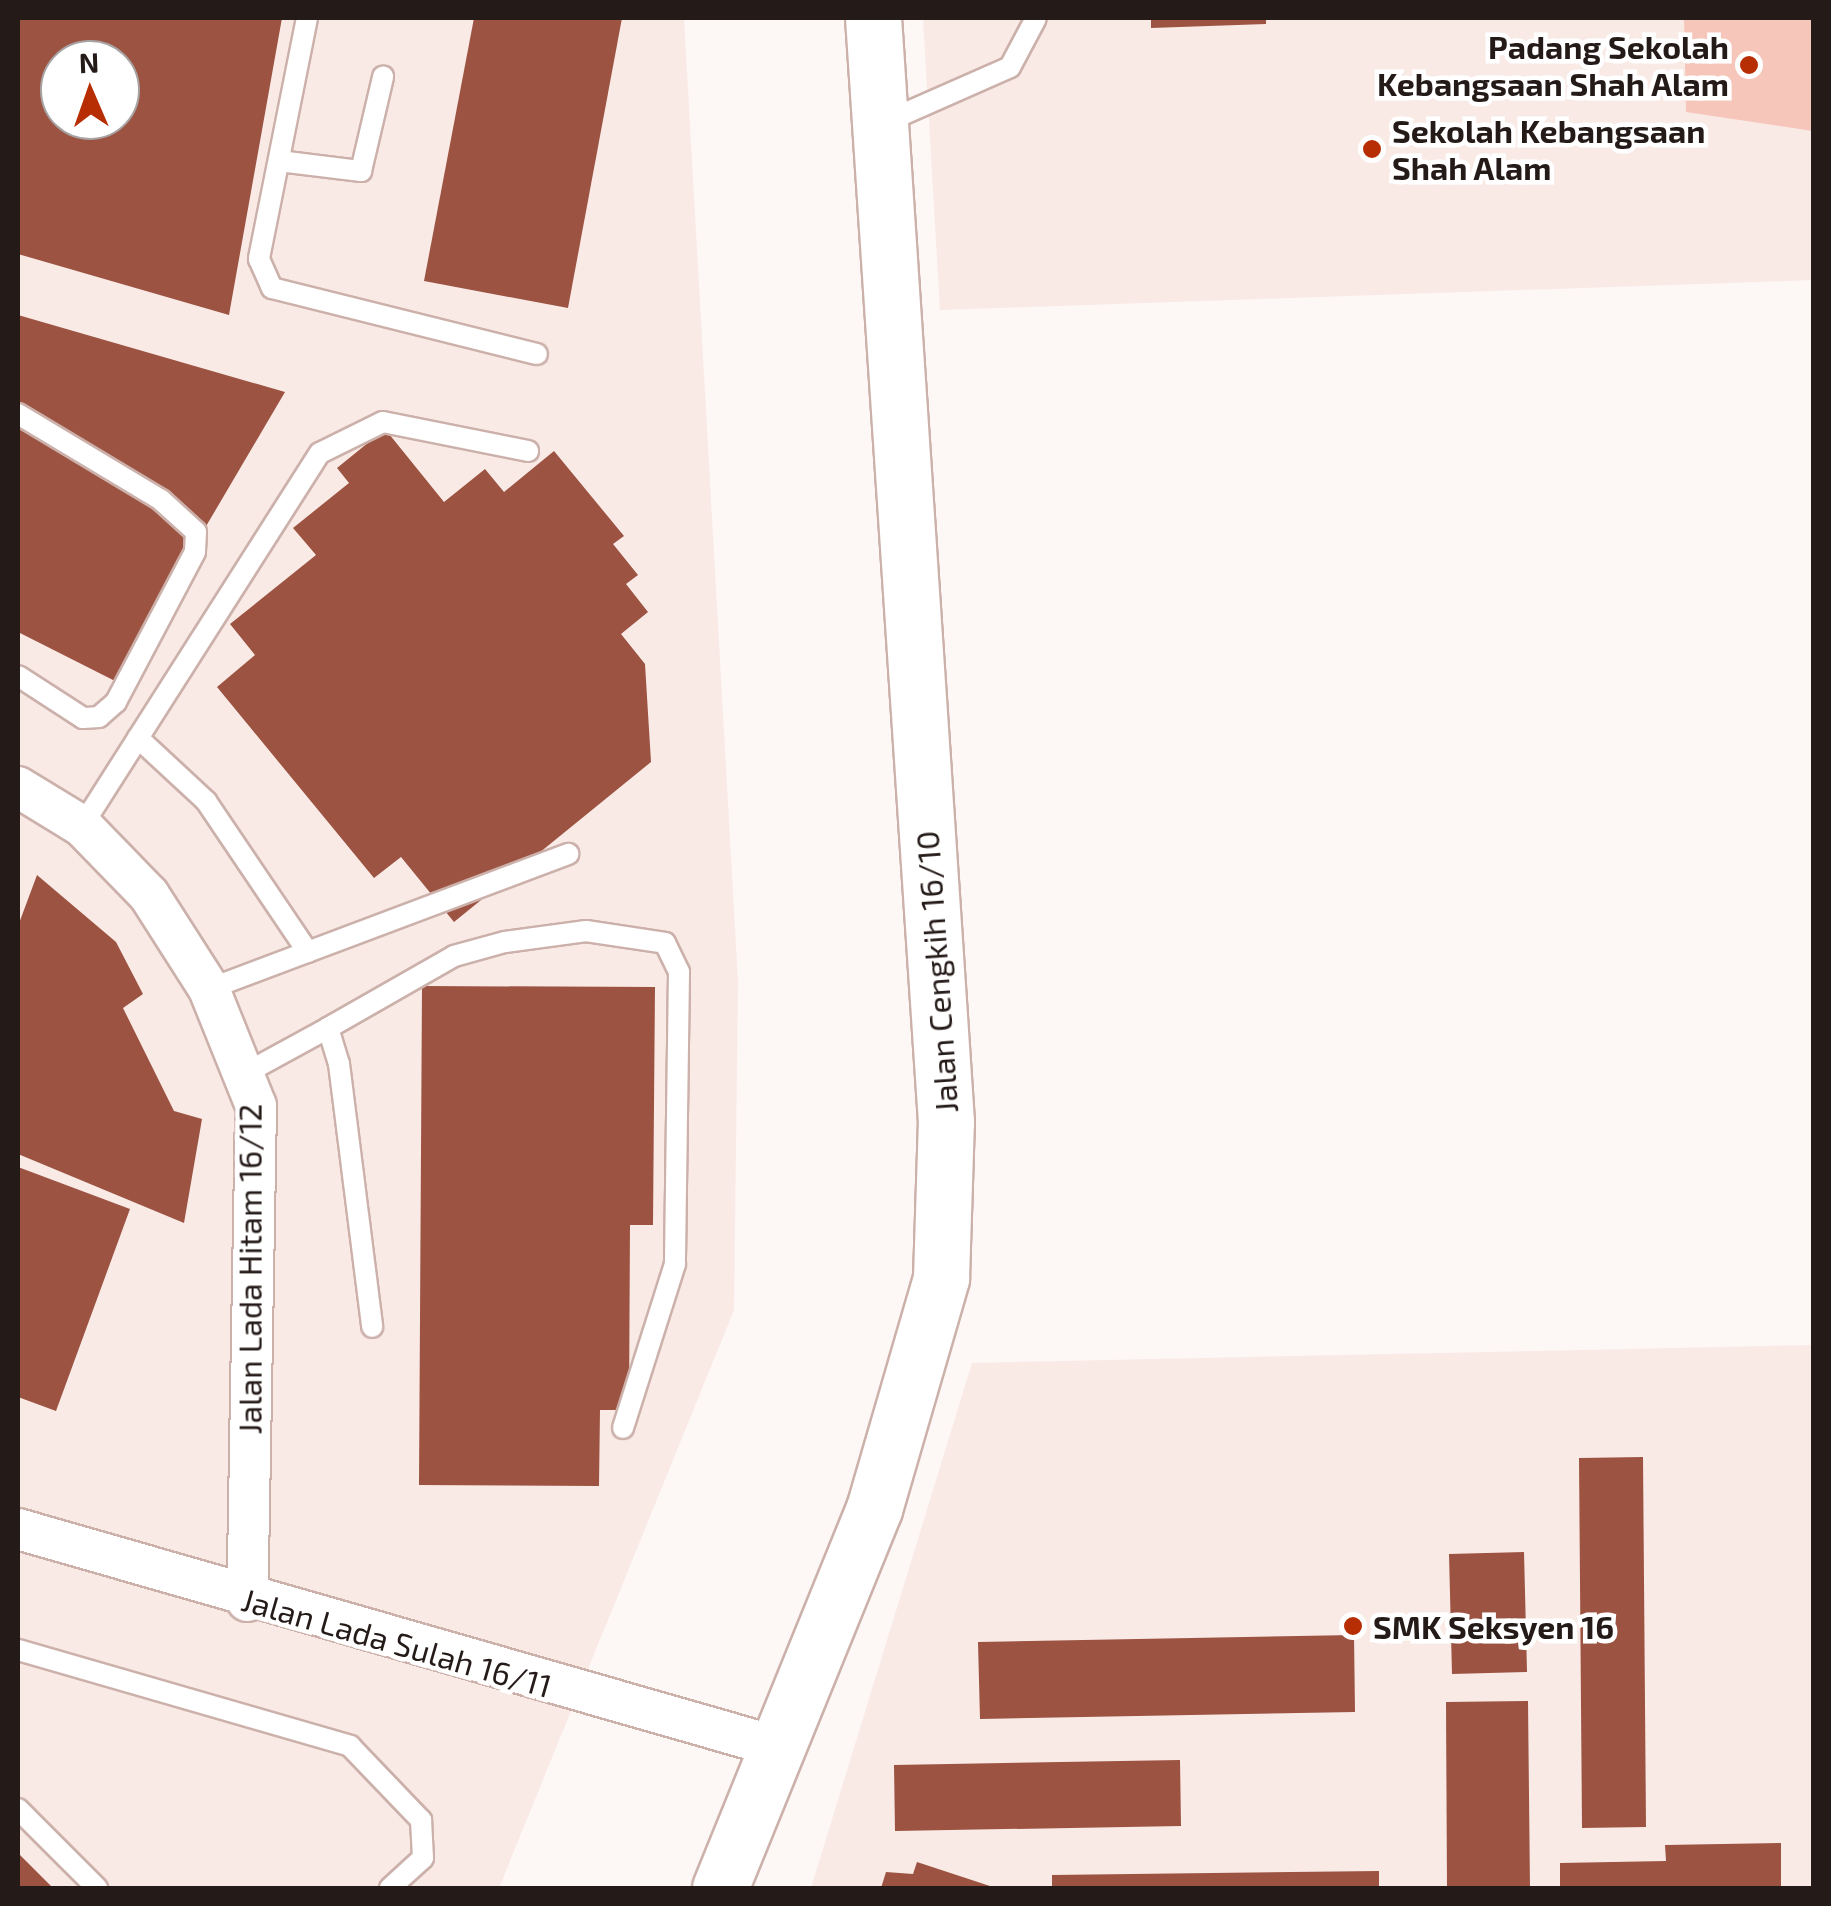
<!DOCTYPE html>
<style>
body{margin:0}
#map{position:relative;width:1831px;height:1906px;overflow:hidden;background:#fdf7f6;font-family:"Exo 2",sans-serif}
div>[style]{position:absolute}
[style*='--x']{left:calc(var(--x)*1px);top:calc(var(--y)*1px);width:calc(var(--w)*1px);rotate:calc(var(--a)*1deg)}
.built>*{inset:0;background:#f9eae6}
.green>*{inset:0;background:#f6c6ba}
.building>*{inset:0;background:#9c5342}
.roads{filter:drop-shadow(2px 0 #ccb1ab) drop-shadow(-2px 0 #ccb1ab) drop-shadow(0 2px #ccb1ab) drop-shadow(0 -2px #ccb1ab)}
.lane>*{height:20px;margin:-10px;padding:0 10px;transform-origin:10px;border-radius:10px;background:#fff}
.street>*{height:40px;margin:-20px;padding:0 20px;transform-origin:20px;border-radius:20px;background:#fff}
.secondary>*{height:55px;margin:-27.5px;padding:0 27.5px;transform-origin:27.5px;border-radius:27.5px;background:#fff}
.dots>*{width:28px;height:28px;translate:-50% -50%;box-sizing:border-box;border:5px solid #fff;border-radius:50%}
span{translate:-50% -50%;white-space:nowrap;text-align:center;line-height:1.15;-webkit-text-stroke:9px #fff;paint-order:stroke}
.poi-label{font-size:32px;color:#241a18;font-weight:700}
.right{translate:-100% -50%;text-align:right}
.left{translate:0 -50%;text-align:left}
.street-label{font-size:32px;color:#241a18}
.frame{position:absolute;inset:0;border:20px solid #241a18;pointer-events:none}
.north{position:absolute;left:40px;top:40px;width:100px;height:100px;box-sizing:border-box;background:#fff;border:2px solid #a7a3a3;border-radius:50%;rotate:358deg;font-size:28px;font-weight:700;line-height:40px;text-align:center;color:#241a18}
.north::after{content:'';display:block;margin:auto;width:35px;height:45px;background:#b82e04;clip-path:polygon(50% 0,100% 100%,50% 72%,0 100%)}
</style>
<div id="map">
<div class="built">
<div style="clip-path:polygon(evenodd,18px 18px,684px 18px,738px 982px,734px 1310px,499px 1888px,18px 1888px,18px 18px,60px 60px,120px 60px,120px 120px,60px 120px,60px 60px)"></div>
<div style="clip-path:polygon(923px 18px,1813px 18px,1813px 280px,940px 310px)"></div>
<div style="clip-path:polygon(1813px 1345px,1813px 1888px,811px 1888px,972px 1363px)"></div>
</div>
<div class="green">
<div style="clip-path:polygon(1684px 18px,1813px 18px,1813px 131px,1686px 112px)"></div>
</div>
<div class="building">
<div style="clip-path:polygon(evenodd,18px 18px,282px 18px,229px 315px,18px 254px,18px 18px,60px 60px,120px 60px,120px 120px,60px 120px,60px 60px)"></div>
<div style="clip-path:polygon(474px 18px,622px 18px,568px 308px,424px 281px)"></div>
<div style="clip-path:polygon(1151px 18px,1266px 18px,1266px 24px,1151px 28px)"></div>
<div style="clip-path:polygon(18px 315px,285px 392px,115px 681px,18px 632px)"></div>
<div style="clip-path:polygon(385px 429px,444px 502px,485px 469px,504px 492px,554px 451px,624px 536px,613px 544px,638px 575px,626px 584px,648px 612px,621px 634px,645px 664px,651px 762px,454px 922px,401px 857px,374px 878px,217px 687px,255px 655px,230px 624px,316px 555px,293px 528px,349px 483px,337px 468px)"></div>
<div style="clip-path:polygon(37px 875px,116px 942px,143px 994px,123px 1008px,174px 1111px,202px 1119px,184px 1223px,18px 1154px,18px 926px)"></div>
<div style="clip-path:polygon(422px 986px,655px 987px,653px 1225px,630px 1225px,629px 1410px,600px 1410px,599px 1486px,419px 1485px)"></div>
<div style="clip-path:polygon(18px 1167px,130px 1209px,56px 1411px,18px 1397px)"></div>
<div style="clip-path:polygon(1643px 1457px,1646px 1827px,1582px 1828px,1579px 1458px)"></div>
<div style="clip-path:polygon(1524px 1552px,1527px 1672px,1452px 1674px,1449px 1554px)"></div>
<div style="clip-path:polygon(1354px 1635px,1355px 1712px,980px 1719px,978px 1642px)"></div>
<div style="clip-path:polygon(1528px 1701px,1530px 1888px,1447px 1888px,1446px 1702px)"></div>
<div style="clip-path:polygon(1180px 1760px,1181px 1826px,895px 1831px,894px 1765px)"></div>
<div style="clip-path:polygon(1781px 1843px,1781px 1888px,1560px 1888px,1560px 1863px,1666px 1861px,1665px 1845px)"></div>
<div style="clip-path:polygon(18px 1853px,53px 1888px,18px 1888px)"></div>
<div style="clip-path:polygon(917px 1862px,996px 1888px,881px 1888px,886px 1872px,913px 1874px)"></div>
<div style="clip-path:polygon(1379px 1871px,1379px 1888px,1052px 1888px,1052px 1875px)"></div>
</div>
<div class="roads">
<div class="lane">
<div style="--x:307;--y:18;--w:246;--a:101.3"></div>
<div style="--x:259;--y:259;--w:32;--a:66"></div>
<div style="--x:272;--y:288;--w:273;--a:14"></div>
<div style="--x:881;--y:124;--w:141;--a:-23.8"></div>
<div style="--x:1010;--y:67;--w:55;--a:-62"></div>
<div style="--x:279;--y:161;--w:83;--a:7"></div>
<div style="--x:361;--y:171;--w:97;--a:-76.8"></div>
<div style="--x:18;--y:414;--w:167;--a:31"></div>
<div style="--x:161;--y:500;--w:47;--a:42.4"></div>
<div style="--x:196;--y:532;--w:20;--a:93"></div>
<div style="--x:195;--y:552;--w:170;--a:117.8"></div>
<div style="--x:116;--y:702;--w:23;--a:139"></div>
<div style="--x:99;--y:717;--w:16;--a:176"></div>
<div style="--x:83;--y:718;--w:77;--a:-147.1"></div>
<div style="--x:138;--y:738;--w:93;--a:42.8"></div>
<div style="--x:206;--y:801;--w:182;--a:56"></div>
<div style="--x:82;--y:826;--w:442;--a:-57.5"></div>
<div style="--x:320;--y:453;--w:70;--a:-26.2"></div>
<div style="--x:383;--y:422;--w:148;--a:11.3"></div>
<div style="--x:209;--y:989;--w:384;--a:-20.6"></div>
<div style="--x:328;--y:1028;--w:145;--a:-29.7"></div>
<div style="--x:454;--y:956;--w:53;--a:-15.4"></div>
<div style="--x:505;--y:942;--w:82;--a:-7.7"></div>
<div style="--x:586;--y:931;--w:80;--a:8.6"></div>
<div style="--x:665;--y:943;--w:32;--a:64"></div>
<div style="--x:679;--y:972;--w:292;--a:90.8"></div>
<div style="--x:675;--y:1264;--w:172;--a:107.6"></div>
<div style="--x:244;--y:1074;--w:96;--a:-28.7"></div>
<div style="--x:328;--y:1028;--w:38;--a:73"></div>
<div style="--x:339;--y:1064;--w:265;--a:82.8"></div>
<div style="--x:18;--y:1650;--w:346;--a:16.1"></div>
<div style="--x:350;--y:1746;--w:103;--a:46.2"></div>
<div style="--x:421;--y:1820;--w:38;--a:87"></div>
<div style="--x:423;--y:1858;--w:45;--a:137.7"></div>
<div style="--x:18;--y:1809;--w:112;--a:45"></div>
</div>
<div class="street">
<div style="--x:18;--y:787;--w:75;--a:31.4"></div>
<div style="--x:82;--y:826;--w:96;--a:45.8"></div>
<div style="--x:149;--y:895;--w:112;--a:57.4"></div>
<div style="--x:209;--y:989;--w:126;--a:68.1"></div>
<div style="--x:256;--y:1106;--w:495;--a:91"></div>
<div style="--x:18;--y:1529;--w:791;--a:16.01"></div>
</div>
<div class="secondary">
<div style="--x:720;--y:1888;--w:409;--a:-67.9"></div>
<div style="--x:874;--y:1509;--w:241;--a:-73.8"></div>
<div style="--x:941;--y:1278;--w:156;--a:-88.2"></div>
<div style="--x:946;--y:1122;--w:1106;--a:-93.78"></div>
</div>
</div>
<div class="dots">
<div style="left:1749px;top:65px;background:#b82e04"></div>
<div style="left:1372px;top:149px;background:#b82e04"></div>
<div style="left:1353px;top:1626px;background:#b82e04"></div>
</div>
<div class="poi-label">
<span class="right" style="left:1729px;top:65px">Padang Sekolah<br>Kebangsaan Shah Alam</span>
<span class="left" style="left:1392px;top:149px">Sekolah Kebangsaan<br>Shah Alam</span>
<span class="left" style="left:1373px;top:1626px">SMK Seksyen 16</span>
</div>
<div class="street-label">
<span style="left:936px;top:972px;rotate:-94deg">Jalan Cengkih 16/10</span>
<span style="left:249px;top:1269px;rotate:-90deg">Jalan Lada Hitam 16/12</span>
<span style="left:397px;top:1642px;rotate:16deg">Jalan Lada Sulah 16/11</span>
</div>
<div class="frame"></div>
<div class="north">N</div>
</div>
